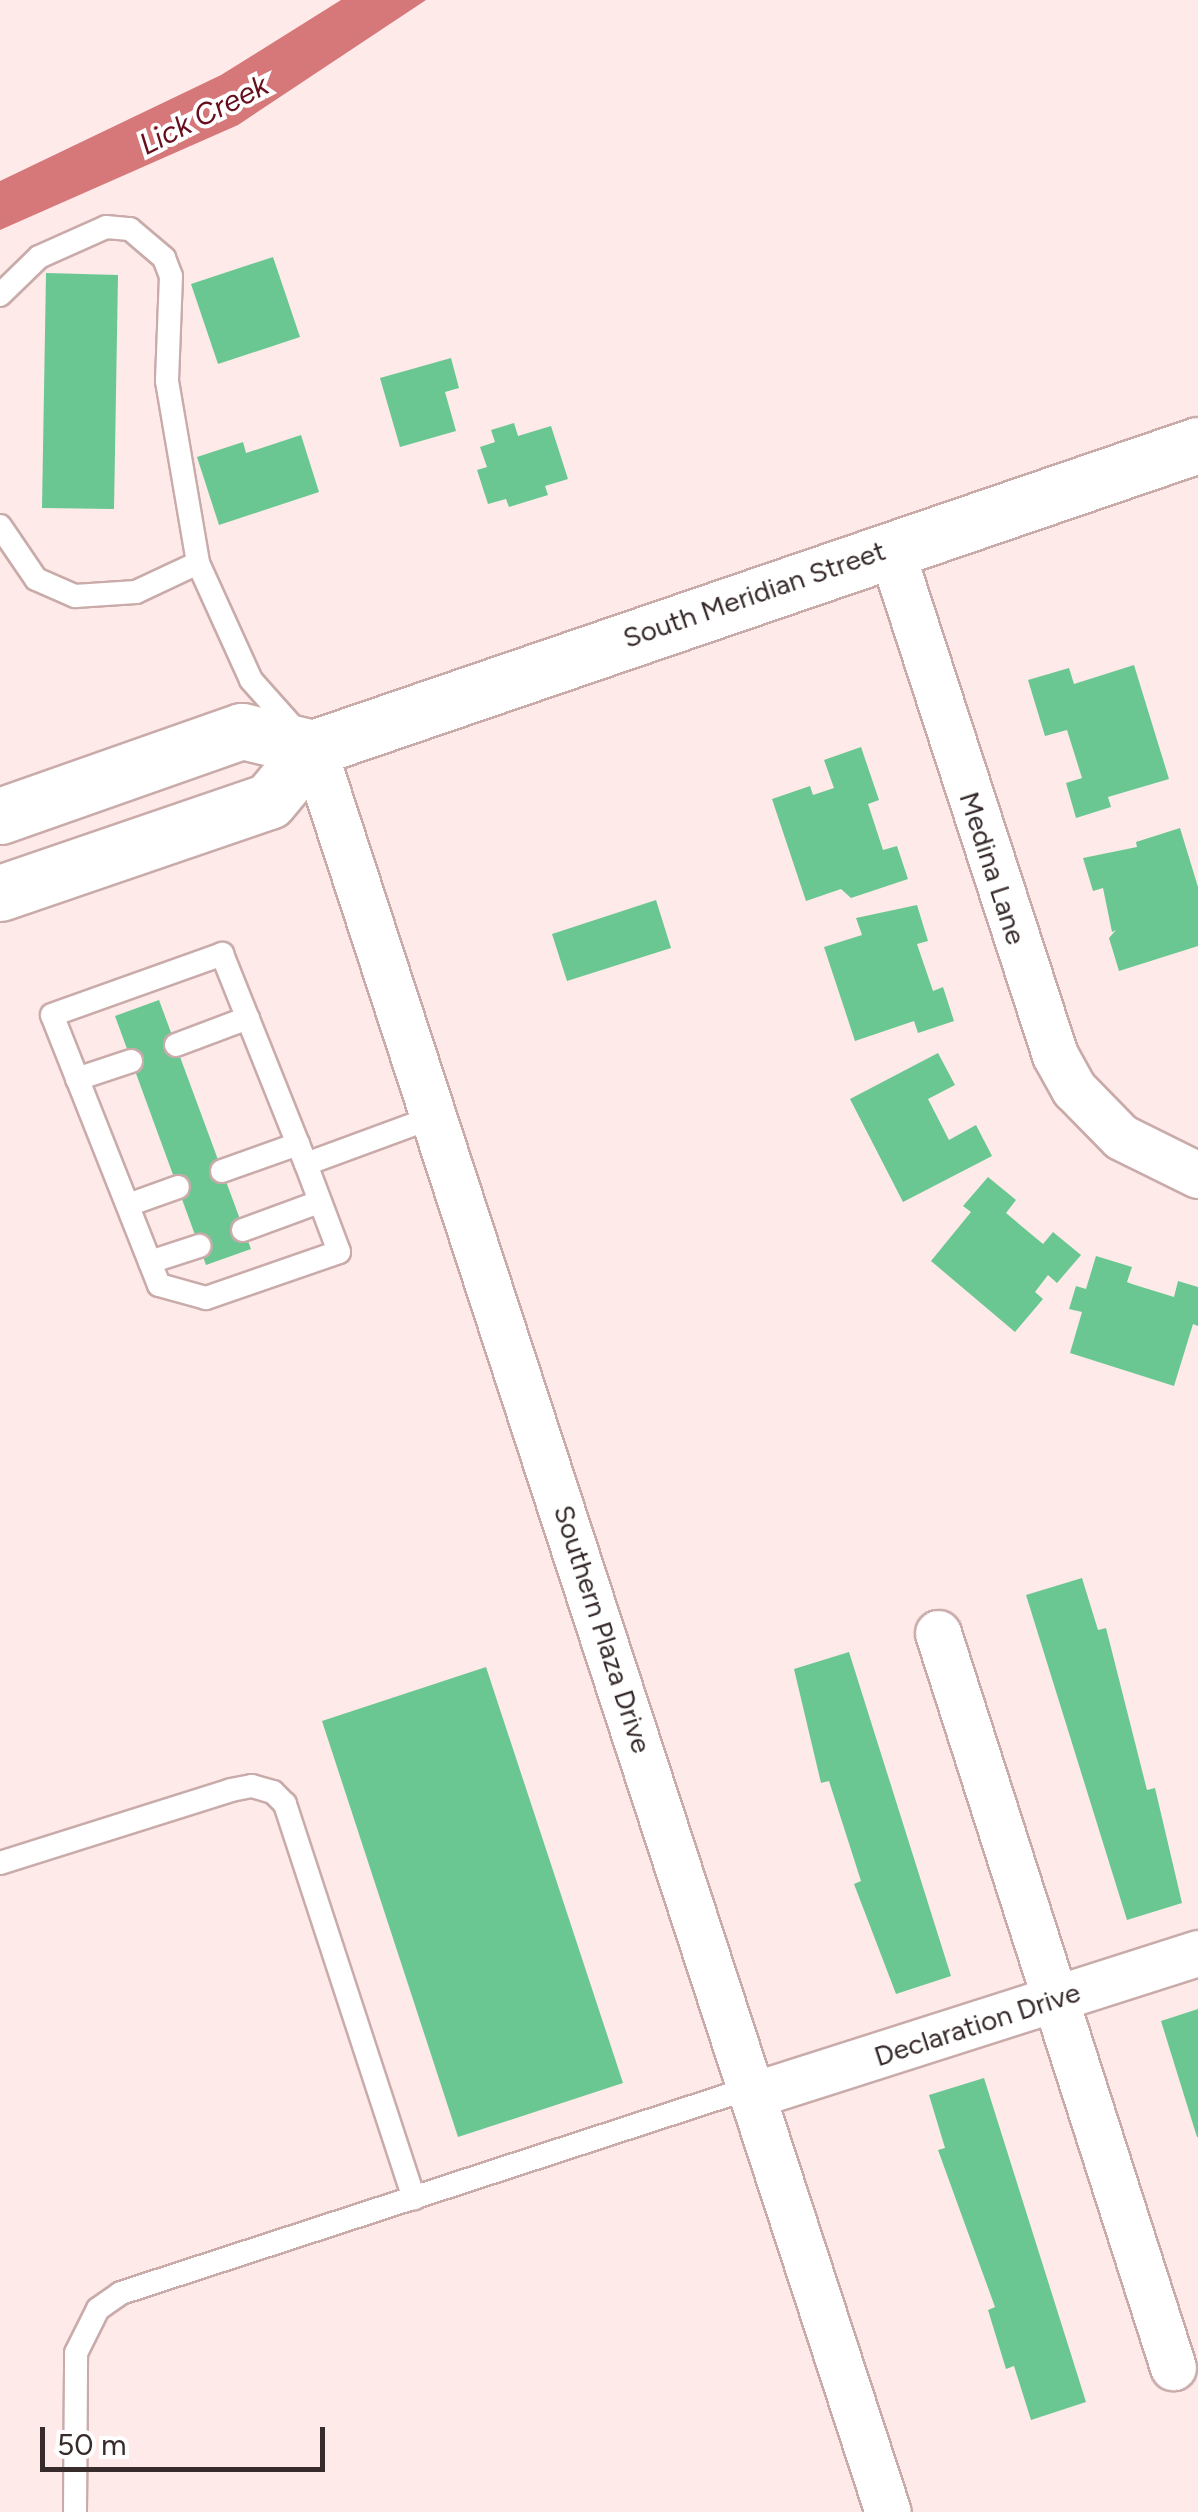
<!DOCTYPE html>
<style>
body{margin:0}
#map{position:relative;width:1198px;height:2512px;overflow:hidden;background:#fdeae9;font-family:Figtree,sans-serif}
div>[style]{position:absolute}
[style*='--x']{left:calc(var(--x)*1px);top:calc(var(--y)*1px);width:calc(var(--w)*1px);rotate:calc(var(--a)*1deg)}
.water>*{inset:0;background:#d6777a}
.building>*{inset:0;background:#6ac791}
.roads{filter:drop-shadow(2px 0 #c9abaa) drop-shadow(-2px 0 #c9abaa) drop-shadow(0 2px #c9abaa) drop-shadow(0 -2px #c9abaa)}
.lane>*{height:22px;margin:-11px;padding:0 11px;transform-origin:11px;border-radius:11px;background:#fff}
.street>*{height:45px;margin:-22.5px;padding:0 22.5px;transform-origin:22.5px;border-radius:22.5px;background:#fff}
.secondary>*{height:55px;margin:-27.5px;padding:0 27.5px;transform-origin:27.5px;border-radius:27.5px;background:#fff}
span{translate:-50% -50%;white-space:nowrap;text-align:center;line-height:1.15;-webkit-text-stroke:8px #fff;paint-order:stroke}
.street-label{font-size:28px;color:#372b2b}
.water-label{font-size:30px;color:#670e1d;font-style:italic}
.scale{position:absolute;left:40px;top:2427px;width:285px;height:45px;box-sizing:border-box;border:5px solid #372b2b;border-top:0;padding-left:12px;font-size:30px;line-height:35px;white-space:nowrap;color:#372b2b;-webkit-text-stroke:8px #fff;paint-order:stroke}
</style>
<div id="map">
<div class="water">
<div style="clip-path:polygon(341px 0,426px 0,238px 125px,0 230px,0 181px,221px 75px)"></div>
</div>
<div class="building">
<div style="clip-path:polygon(273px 257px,300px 337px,218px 364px,191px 284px)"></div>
<div style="clip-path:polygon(46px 273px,118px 275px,114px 509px,42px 508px)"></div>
<div style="clip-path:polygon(451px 358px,459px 388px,445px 392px,456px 431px,400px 447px,380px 378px)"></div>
<div style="clip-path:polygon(514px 423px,518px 436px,551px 426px,568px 479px,545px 486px,548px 495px,509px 507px,506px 499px,488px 504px,477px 470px,487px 467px,480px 447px,495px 442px,491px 430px)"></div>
<div style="clip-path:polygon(301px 435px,319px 492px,219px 525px,197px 457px,243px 442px,246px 453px)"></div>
<div style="clip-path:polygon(1134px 665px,1169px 779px,1108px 797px,1111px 807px,1076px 818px,1066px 783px,1082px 778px,1067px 730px,1045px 736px,1028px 680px,1069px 668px,1074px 684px)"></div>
<div style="clip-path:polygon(861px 747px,879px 800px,868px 804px,883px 850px,897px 846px,908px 879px,851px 898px,841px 889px,806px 901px,772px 799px,810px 786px,813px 795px,834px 788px,824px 760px)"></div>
<div style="clip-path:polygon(1180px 828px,1198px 887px,1198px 946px,1119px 971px,1109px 938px,1116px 930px,1112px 932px,1103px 888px,1093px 891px,1083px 858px,1137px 847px,1136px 842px)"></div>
<div style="clip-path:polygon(656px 900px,671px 948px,567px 981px,552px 934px)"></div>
<div style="clip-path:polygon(917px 905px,928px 941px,917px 944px,919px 950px,933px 991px,943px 987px,954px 1021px,918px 1033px,914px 1021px,855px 1041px,824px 947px,862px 935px,856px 918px)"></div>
<div style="clip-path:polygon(159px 1000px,251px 1249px,206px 1265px,115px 1016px)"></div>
<div style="clip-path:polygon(938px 1053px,955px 1085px,928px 1099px,949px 1140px,976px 1125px,992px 1156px,903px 1202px,850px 1099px)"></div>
<div style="clip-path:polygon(988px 1177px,1016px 1200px,1006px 1213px,1043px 1244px,1053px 1232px,1081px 1255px,1057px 1283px,1048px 1275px,1035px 1292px,1043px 1299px,1015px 1332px,931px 1261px,971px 1212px,963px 1206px)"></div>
<div style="clip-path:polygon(1096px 1256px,1132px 1267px,1127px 1282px,1132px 1284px,1174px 1297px,1178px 1281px,1198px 1287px,1198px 1326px,1193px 1324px,1174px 1386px,1070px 1353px,1082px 1312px,1069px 1309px,1076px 1286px,1086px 1289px)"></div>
<div style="clip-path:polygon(1082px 1578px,1098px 1630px,1106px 1628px,1147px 1790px,1155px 1788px,1182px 1903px,1127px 1920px,1026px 1595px)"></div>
<div style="clip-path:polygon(849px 1652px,951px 1976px,896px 1994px,854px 1884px,861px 1881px,829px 1781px,821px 1783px,794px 1669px)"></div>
<div style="clip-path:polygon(486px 1667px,623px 2083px,458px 2137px,322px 1721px)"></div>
<div style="clip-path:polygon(1198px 2009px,1198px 2137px,1197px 2137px,1161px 2021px)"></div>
<div style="clip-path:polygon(984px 2078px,1086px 2402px,1031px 2420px,1014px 2366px,1006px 2369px,988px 2310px,995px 2307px,938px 2150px,945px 2148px,929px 2095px)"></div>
</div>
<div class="roads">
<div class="lane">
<div style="--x:0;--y:295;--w:54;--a:-44.3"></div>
<div style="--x:39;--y:257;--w:73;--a:-24.1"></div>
<div style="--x:106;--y:227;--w:24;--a:5"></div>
<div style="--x:130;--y:229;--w:45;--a:40.5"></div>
<div style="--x:164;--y:258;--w:19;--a:69"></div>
<div style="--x:171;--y:276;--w:105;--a:92.2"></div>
<div style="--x:167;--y:381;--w:185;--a:80.3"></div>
<div style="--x:198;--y:563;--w:128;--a:65.6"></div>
<div style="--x:251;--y:680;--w:74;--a:48.3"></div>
<div style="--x:0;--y:526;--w:64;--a:55.8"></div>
<div style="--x:36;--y:579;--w:43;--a:23.6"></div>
<div style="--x:75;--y:596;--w:61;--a:-3.8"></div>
<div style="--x:136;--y:592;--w:68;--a:-25.1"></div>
<div style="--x:176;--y:1045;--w:77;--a:-20.6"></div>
<div style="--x:77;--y:1079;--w:57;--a:-18.4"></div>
<div style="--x:306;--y:1164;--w:94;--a:69.4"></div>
<div style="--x:339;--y:1252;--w:141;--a:160.9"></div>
<div style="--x:206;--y:1298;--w:49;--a:-164.5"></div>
<div style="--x:159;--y:1285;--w:290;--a:-111.6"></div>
<div style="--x:52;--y:1015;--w:181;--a:-19.7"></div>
<div style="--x:222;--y:954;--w:226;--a:68.2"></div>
<div style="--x:306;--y:1164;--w:136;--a:-20.2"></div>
<div style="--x:222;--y:1171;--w:81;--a:-19.6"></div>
<div style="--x:128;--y:1205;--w:53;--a:-19.8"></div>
<div style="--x:243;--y:1230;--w:81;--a:-20.2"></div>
<div style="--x:150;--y:1262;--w:52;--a:-18.1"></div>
<div style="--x:0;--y:1863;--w:242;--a:-17.5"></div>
<div style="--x:231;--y:1790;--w:21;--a:-11"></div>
<div style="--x:252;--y:1786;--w:22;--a:16"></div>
<div style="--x:273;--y:1792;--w:17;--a:45"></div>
<div style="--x:285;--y:1804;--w:415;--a:71.9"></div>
<div style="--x:75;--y:2512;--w:159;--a:-89.6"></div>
<div style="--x:76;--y:2353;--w:49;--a:-63.4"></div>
<div style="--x:98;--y:2309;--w:28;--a:-35"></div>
<div style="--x:121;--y:2293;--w:665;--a:-18.05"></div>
</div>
<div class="street">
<div style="--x:890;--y:547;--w:534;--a:72.01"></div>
<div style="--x:1055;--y:1055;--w:39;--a:61"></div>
<div style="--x:1074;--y:1089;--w:67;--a:45.6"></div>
<div style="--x:1121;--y:1137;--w:86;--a:26.3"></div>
<div style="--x:313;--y:748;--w:1855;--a:71.95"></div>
<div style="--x:938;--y:1633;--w:771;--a:72.25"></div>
<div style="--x:756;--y:2094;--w:464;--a:-17.7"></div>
</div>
<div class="secondary">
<div style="--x:0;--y:816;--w:256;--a:-19.4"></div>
<div style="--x:242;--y:731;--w:73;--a:13.5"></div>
<div style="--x:0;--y:893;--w:284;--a:-18.9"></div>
<div style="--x:269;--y:801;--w:69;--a:-50.3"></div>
<div style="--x:313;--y:748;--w:935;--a:-18.9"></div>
</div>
</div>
<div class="street-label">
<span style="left:754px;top:594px;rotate:-19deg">South Meridian Street</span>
<span style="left:993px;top:868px;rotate:72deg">Medina Lane</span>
<span style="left:603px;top:1629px;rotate:72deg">Southern Plaza Drive</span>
<span style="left:977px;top:2024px;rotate:-18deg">Declaration Drive</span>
</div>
<div class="water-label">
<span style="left:204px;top:115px;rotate:-27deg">Lick Creek</span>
</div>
<div class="scale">50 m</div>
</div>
